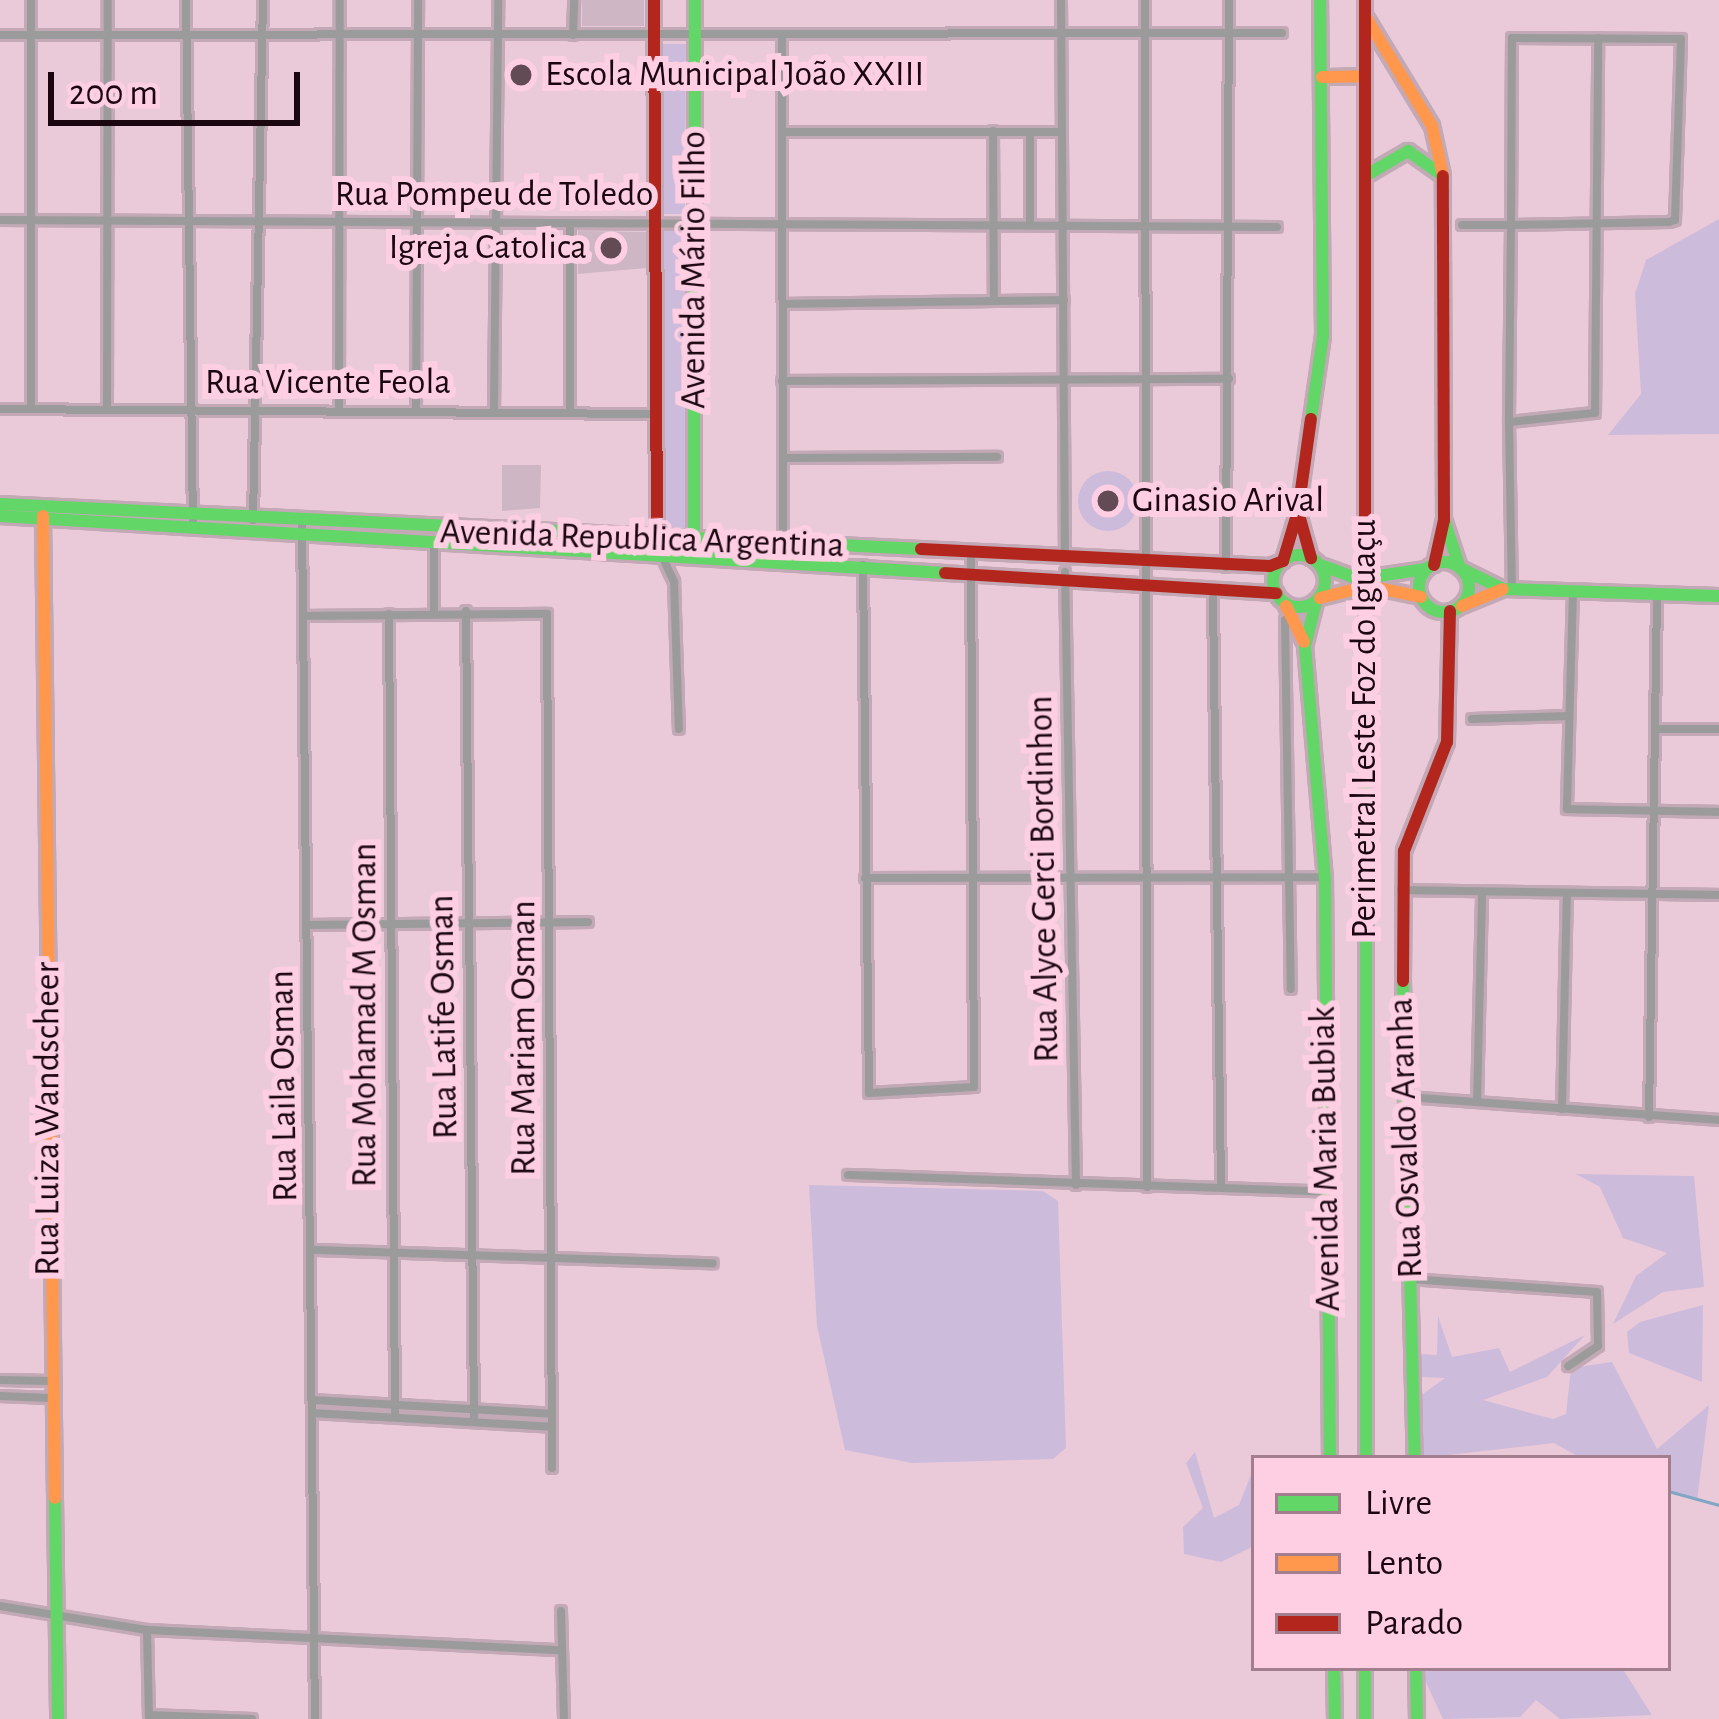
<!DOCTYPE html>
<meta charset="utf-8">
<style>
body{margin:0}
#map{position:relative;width:1719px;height:1719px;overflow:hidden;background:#eacad8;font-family:"Alegreya Sans",sans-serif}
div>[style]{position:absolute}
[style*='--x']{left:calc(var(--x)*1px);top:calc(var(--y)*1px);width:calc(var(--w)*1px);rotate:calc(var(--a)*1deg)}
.green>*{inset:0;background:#cdbbdc}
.round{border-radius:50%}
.stream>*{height:3px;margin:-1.5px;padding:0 1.5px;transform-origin:1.5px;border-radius:1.5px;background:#80a8c4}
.building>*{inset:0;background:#ceb6c4}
.roads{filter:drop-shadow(3px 0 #c2a9b5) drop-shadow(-3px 0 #c2a9b5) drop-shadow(0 3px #c2a9b5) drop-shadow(0 -3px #c2a9b5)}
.street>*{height:8px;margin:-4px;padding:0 4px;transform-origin:4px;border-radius:4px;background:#9b9b9c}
.fast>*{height:12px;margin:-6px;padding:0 6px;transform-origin:6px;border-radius:6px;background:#63d668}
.fast>.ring{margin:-6px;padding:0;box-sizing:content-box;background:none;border:12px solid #63d668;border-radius:50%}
.slow>*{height:12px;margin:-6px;padding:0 6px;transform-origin:6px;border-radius:6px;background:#ff974d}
.jam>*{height:12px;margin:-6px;padding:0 6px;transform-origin:6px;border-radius:6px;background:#b3261e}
.bridges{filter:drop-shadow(3px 0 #c2a9b5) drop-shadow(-3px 0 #c2a9b5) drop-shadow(0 3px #c2a9b5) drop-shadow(0 -3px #c2a9b5)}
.jam-bridge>*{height:15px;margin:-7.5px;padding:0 7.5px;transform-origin:7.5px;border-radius:7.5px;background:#b3261e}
.dots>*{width:33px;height:33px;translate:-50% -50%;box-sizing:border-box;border:6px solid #fecee2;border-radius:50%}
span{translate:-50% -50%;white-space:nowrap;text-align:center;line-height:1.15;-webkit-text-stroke:12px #fecee2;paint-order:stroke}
.poi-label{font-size:36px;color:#1a0710}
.left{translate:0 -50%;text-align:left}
.right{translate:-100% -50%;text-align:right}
.street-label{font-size:36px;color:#1a0710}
.legend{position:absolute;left:1251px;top:1455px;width:420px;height:216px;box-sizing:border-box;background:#fecee2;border:3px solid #a37e8e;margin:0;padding:15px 21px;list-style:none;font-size:36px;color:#1a0710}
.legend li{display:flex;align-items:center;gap:24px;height:60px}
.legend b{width:60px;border:3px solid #a37e8e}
.scale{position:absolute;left:48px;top:72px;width:252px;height:54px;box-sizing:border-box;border:6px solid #1a0710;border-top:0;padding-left:15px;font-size:36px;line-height:42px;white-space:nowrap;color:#1a0710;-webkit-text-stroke:9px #fecee2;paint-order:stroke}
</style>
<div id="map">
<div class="green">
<div style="clip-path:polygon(661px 44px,686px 44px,685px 214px,662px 214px)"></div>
<div style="clip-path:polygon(1719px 219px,1719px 434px,1608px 435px,1641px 394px,1635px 294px,1646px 260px)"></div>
<div style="clip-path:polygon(661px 231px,686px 231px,686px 529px,661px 530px)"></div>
<div class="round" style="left:1078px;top:471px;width:60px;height:60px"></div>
<div style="clip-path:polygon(1576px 1174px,1694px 1176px,1704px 1287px,1663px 1292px,1613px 1324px,1636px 1276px,1667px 1253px,1623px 1238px,1600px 1187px)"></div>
<div style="clip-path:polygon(809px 1185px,1043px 1191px,1058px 1201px,1066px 1448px,1053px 1459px,912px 1463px,845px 1450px,817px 1326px)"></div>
<div style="clip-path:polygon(1703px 1305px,1702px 1382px,1629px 1353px,1627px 1332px,1640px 1322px)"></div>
<div style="clip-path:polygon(1438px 1316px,1452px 1357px,1499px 1348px,1510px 1372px,1585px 1335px,1547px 1377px,1483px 1400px,1553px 1419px,1566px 1414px,1571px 1368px,1612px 1362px,1657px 1449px,1709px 1405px,1697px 1501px,1668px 1489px,1668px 1458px,1581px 1458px,1554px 1443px,1421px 1458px,1420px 1396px,1445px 1378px,1420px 1377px,1416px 1354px,1437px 1355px)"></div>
<div style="clip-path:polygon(1195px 1452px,1214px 1518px,1239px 1505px,1254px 1467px,1254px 1546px,1221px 1562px,1184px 1554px,1183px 1527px,1203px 1508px,1186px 1463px)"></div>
<div style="clip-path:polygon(1420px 1669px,1624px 1671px,1652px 1715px,1560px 1719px,1536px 1700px,1520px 1717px,1443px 1719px)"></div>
</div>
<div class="stream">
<div style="--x:1668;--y:1491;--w:53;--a:15.4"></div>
</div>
<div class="building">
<div style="clip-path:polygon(582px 0,644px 0,644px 26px,582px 26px)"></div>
<div style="clip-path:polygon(578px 231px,646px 232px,646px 268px,578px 274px)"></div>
<div style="clip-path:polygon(502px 465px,541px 465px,540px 508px,502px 511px)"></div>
</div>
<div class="roads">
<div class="street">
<div style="--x:186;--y:0;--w:528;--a:89.24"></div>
<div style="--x:1061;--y:0;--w:557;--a:89.59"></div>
<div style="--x:1145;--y:0;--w:1187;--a:89.9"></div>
<div style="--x:0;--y:35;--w:1282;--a:-0.09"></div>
<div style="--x:573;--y:35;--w:35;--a:-88"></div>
<div style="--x:782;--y:35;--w:509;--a:89.89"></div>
<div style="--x:993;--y:131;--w:170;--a:89.7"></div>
<div style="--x:785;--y:132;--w:277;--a:0"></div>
<div style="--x:1030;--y:132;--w:93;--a:90"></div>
<div style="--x:0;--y:220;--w:1277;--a:0.31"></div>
<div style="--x:570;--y:223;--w:188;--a:90"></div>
<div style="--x:1462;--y:225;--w:49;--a:0"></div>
<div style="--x:1511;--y:225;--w:158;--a:-1.1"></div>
<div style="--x:1669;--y:222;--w:6;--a:-18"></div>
<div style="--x:1675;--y:220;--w:181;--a:-88.1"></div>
<div style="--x:1681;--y:39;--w:169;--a:-179.7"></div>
<div style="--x:1512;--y:38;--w:187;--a:90.3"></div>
<div style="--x:1511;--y:225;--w:197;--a:90.6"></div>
<div style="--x:1509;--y:422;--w:167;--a:89"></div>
<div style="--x:784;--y:304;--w:280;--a:-0.8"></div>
<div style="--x:782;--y:381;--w:447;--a:-0.3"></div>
<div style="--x:0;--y:409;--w:656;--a:0.44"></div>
<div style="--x:31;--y:409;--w:409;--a:-90"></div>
<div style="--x:107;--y:409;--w:409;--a:-89.9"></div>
<div style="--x:339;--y:410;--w:410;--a:-89.9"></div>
<div style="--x:416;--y:410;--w:410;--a:-89.7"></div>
<div style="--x:494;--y:411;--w:411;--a:-89.4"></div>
<div style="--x:1509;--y:422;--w:86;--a:-6"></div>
<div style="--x:1595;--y:413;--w:375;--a:-89.5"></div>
<div style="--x:785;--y:458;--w:212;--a:-0.3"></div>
<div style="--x:253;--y:520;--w:520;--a:-88.9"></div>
<div style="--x:302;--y:522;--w:1197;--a:89.38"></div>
<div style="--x:662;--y:556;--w:29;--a:65"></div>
<div style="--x:674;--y:582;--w:147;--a:88.1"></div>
<div style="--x:863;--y:565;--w:528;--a:89.35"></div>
<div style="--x:869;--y:1093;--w:105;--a:-3.3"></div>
<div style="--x:974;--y:1087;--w:535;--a:-90.32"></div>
<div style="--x:1226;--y:567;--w:567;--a:-89.7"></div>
<div style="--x:1065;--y:572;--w:613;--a:88.97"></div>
<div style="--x:1573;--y:591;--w:218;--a:91.6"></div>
<div style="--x:1567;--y:809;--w:152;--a:1.1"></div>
<div style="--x:1213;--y:598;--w:590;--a:89.22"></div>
<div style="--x:466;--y:611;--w:810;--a:89.43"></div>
<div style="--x:434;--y:612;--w:70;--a:-90"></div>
<div style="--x:389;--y:614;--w:802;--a:89.57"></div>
<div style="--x:304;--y:616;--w:243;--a:-0.5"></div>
<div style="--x:547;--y:614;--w:854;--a:89.66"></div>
<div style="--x:1285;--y:620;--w:369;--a:89.1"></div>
<div style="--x:1472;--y:719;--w:96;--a:-1.8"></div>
<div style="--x:1655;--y:729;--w:64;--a:0"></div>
<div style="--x:865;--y:878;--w:460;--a:-0.1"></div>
<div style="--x:1401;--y:890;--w:318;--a:0.9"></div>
<div style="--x:308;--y:925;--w:280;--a:-0.6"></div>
<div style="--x:1408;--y:1097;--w:312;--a:4.2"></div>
<div style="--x:1477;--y:1102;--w:209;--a:-88.6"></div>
<div style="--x:1562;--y:1109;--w:216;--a:-88.7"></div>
<div style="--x:1649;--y:1117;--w:523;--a:-89.12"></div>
<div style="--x:848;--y:1175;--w:478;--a:2"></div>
<div style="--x:313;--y:1250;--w:400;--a:1.9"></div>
<div style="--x:1410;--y:1279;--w:187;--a:4"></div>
<div style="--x:1597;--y:1292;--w:54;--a:88.9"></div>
<div style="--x:1598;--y:1346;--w:36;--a:146"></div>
<div style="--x:0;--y:1380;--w:50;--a:1.1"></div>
<div style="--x:0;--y:1396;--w:50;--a:2.3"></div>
<div style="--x:312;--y:1400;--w:240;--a:3.3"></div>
<div style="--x:312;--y:1413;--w:240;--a:3.3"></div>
<div style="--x:0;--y:1606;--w:149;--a:9.3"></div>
<div style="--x:147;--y:1630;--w:415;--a:2.8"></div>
<div style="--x:561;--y:1611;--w:108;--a:88.4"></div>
<div style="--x:147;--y:1630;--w:88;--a:88.7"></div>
<div style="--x:149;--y:1715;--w:103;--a:2.2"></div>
</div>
<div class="fast">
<div style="--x:1365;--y:176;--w:50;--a:-30.2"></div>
<div style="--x:1408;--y:151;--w:43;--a:35.5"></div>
<div style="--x:1311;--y:419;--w:84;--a:-81.8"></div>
<div style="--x:1323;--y:336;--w:336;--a:-90.5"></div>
<div style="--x:0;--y:504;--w:922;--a:2.8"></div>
<div style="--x:0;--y:516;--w:947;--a:3.45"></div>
<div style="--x:1444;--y:520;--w:51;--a:71.6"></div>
<div style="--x:1460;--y:568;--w:48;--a:26"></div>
<div style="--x:1503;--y:589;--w:216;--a:1.9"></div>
<div style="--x:694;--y:543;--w:543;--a:-89.89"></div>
<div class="ring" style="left:1273px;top:555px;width:40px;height:40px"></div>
<div class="ring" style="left:1419px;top:562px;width:38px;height:38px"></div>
<div style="--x:1323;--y:566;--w:37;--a:20"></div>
<div style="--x:1358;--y:579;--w:69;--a:-8.4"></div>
<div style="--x:1316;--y:602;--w:45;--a:104"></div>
<div style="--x:1305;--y:646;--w:232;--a:85.1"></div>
<div style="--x:1325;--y:877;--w:581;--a:89.51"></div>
<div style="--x:1366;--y:606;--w:852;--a:90"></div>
<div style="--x:1403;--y:981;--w:477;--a:88.6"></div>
<div style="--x:55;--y:1498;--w:221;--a:89.2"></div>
<div style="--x:1334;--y:1668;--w:51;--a:88.9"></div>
<div style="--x:1365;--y:1668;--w:51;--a:90"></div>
<div style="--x:1416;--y:1668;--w:51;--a:88.9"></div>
</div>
<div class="slow">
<div style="--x:1367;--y:19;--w:125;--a:58.7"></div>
<div style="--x:1432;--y:126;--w:51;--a:77.6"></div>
<div style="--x:1322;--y:77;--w:43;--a:-1.3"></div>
<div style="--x:43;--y:516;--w:982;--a:89.3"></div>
<div style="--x:1320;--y:598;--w:49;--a:-14"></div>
<div style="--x:1368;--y:586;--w:54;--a:11.7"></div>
<div style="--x:1286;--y:606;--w:40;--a:63.4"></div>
<div style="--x:1462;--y:606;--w:44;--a:-22.5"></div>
</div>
<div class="jam">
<div style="--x:654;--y:0;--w:543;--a:89.68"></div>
<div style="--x:1365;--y:0;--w:560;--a:90"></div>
<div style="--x:1298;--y:511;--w:49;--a:74.5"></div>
<div style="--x:921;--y:549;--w:349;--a:2.8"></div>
<div style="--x:1270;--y:566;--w:14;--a:-21"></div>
<div style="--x:1283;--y:561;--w:52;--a:-73.3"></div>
<div style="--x:1298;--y:511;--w:93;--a:-82"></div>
<div style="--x:1434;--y:565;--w:46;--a:-77.5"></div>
<div style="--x:1444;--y:520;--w:344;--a:-90.2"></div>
<div style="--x:945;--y:573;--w:332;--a:3.5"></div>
<div style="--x:1403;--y:981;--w:130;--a:-89.6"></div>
<div style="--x:1404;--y:851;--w:117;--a:-68.5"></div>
<div style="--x:1447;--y:742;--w:131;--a:-88.7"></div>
</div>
</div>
<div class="bridges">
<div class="jam-bridge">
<div style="--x:1365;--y:560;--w:46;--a:88.8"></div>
</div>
</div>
<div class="dots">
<div style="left:521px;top:75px;background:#634b56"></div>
<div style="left:611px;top:248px;background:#634b56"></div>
<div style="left:1108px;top:501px;background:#634b56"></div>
</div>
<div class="poi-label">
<span class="left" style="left:545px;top:75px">Escola Municipal João XXIII</span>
<span class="right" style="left:587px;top:248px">Igreja Catolica</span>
<span class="left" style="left:1132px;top:501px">Ginasio Arival</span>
</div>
<div class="street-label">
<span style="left:494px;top:195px">Rua Pompeu de Toledo</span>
<span style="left:694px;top:270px;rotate:-90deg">Avenida Mário Filho</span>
<span style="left:328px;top:383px">Rua Vicente Feola</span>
<span style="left:642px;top:539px;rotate:2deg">Avenida Republica Argentina</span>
<span style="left:1365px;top:729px;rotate:-90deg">Perimetral Leste Foz do Iguaçu</span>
<span style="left:1044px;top:879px;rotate:-91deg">Rua Alyce Gerci Bordinhon</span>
<span style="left:365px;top:1015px;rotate:-90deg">Rua Mohamad M Osman</span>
<span style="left:444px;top:1017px;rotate:-91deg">Rua Latife Osman</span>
<span style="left:524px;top:1038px;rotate:-90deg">Rua Mariam Osman</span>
<span style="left:284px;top:1086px;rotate:-91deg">Rua Laila Osman</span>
<span style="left:48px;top:1119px;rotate:-90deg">Rua Luiza Wandscheer</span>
<span style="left:1406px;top:1138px;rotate:-92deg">Rua Osvaldo Aranha</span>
<span style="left:1326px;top:1159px;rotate:-91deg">Avenida Maria Bubiak</span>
</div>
<ul class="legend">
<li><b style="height:15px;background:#63d668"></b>Livre</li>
<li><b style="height:15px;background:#ff974d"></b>Lento</li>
<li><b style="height:15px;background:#b3261e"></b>Parado</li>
</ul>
<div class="scale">200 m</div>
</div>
